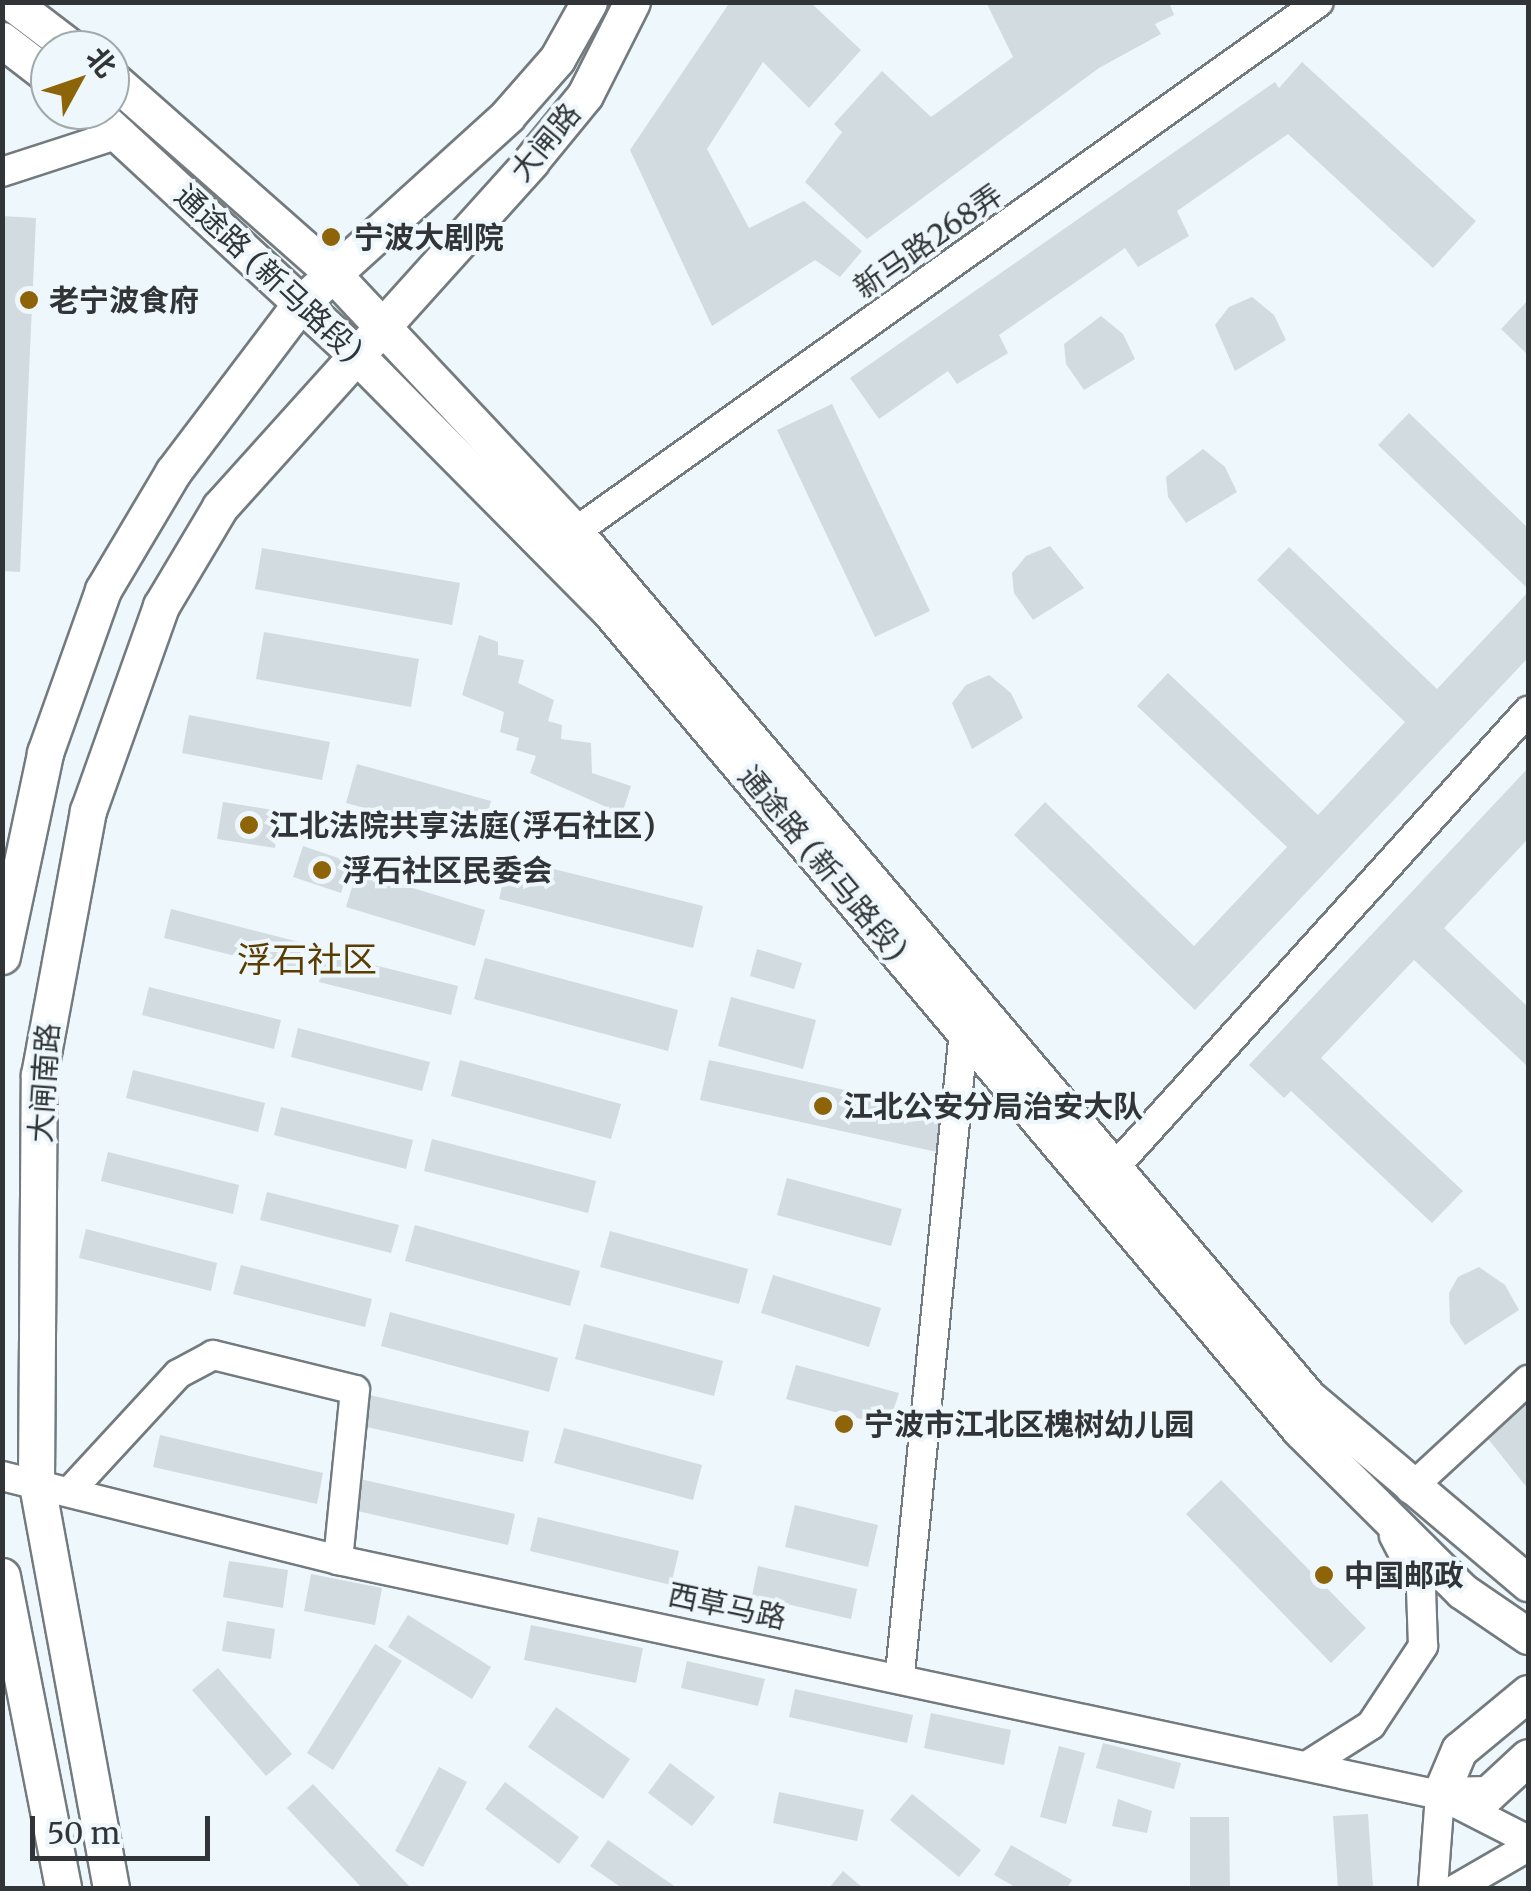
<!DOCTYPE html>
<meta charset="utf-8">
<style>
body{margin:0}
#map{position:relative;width:1531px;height:1891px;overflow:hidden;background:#eef7fc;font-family:Merriweather,"Noto Sans SC",serif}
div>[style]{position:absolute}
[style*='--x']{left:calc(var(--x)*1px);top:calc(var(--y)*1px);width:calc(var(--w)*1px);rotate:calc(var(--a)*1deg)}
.building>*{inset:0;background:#d2dbe0}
.roads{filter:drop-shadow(2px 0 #737b7f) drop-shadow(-2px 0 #737b7f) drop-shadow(0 2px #737b7f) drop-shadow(0 -2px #737b7f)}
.minor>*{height:28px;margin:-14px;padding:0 14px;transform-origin:14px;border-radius:14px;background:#fff}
.major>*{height:35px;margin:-17.5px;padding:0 17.5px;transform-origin:17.5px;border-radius:17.5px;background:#fff}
.dots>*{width:28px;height:28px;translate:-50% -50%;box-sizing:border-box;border:5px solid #eef7fc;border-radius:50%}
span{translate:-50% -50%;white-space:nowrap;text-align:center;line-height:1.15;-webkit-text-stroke:8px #eef7fc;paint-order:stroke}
.street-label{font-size:30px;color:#313537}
.poi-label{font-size:30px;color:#313537;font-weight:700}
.left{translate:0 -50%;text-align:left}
.quarter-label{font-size:35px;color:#5a3d00}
.frame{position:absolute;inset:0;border:5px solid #313537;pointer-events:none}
.north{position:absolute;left:30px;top:30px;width:100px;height:100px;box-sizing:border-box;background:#eef7fc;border:2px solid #a2a9ad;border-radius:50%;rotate:50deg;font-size:28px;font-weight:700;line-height:40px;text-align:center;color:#313537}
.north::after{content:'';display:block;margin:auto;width:35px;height:45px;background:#8e6409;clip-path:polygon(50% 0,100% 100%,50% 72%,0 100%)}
.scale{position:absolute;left:30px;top:1816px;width:180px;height:45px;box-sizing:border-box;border:5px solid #313537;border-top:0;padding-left:12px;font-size:30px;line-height:35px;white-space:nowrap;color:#313537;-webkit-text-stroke:8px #eef7fc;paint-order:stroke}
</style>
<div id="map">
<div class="building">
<div style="clip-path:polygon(730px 2px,810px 2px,861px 50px,809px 108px,763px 62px,707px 149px,749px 228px,804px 201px,862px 251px,840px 277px,815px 260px,712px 326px,630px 150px)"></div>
<div style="clip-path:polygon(986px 2px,1169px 2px,1174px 15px,1155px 24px,1161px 34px,1099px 68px,867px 239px,805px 182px,842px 132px,834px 124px,882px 71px,931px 117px,1013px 57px)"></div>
<div style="clip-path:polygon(1302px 62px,1476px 221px,1433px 268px,1288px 134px,1177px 211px,1189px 236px,1138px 267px,1125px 248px,999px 335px,1008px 353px,957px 384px,948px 371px,879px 419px,850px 378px,1275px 82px,1279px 88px)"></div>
<div style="clip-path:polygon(2px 216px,36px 218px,20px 572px,2px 571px)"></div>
<div style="clip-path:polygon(1252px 297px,1274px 315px,1286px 340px,1235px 371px,1215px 325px,1229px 307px)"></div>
<div style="clip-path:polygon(1528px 300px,1528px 355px,1501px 329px)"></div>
<div style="clip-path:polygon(1101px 316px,1123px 334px,1135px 359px,1084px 390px,1066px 364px,1064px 344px)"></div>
<div style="clip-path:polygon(832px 404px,930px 611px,875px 637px,777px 430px)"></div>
<div style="clip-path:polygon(1409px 413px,1528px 528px,1528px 589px,1378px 445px)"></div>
<div style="clip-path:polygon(1203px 449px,1225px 467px,1237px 492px,1186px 523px,1168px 497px,1166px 477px)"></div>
<div style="clip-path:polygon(1050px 546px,1084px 588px,1033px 620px,1014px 593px,1012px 573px,1026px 556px)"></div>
<div style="clip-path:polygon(1289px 547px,1437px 689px,1528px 592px,1528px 658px,1195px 1010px,1014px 835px,1045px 802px,1194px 946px,1287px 847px,1137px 706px,1168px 673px,1318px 815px,1405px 722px,1257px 580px)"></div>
<div style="clip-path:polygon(262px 548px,460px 583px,452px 625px,255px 589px)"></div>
<div style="clip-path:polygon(264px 632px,419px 659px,411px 707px,256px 679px)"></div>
<div style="clip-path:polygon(479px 635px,498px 642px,498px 655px,524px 660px,518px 683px,554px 700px,548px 721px,562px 725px,561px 739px,591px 743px,592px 773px,631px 786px,622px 814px,530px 773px,536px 756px,516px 750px,519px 738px,500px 732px,504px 712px,462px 695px)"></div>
<div style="clip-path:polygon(989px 675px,1011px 693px,1023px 718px,972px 749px,952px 703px,966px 685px)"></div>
<div style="clip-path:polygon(189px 715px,330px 742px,322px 780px,182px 753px)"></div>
<div style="clip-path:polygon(357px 764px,491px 801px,481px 839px,346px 803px)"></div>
<div style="clip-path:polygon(1528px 768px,1528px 839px,1444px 928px,1528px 1007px,1528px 1067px,1414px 960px,1321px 1058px,1463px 1191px,1432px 1223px,1291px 1091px,1284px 1098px,1249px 1065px)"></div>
<div style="clip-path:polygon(223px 802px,280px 811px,275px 848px,217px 839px)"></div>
<div style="clip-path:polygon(303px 846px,350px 862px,341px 893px,293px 877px)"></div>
<div style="clip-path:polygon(509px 858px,703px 906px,693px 948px,499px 899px)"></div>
<div style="clip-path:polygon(357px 871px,485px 910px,475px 946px,346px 907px)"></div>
<div style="clip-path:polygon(171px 909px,303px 943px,295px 971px,164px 938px)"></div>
<div style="clip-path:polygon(757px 949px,802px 963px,794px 989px,750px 976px)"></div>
<div style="clip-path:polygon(326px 953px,458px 986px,451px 1015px,319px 982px)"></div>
<div style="clip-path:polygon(485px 958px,678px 1010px,668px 1051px,474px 999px)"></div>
<div style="clip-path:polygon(149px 987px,281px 1020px,274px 1049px,142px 1015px)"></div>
<div style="clip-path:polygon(731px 997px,816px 1020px,803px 1069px,718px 1046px)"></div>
<div style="clip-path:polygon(298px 1028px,430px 1062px,422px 1091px,291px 1057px)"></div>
<div style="clip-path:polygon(460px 1060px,621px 1104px,611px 1139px,451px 1096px)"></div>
<div style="clip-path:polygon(709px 1060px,945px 1112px,937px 1152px,700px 1100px)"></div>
<div style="clip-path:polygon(133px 1070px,265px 1103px,258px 1132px,126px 1098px)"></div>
<div style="clip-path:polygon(281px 1107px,413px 1140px,406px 1169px,274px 1135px)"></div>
<div style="clip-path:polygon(432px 1139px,596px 1181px,588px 1213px,424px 1171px)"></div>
<div style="clip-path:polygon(108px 1152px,239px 1185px,233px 1214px,101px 1181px)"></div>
<div style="clip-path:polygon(787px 1178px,902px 1209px,891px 1246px,777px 1215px)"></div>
<div style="clip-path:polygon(267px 1192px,399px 1225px,391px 1253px,260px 1220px)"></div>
<div style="clip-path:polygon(415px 1225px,580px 1271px,570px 1306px,405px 1261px)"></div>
<div style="clip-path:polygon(86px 1229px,217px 1263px,211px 1291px,79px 1258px)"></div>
<div style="clip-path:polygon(610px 1231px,748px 1269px,739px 1304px,600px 1267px)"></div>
<div style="clip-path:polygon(241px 1265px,372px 1299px,365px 1327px,233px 1294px)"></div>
<div style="clip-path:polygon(1479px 1267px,1505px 1285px,1519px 1310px,1465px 1345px,1450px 1323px,1449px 1293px,1458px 1277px)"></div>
<div style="clip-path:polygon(773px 1275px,881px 1308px,869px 1347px,761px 1313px)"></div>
<div style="clip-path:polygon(390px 1312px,558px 1358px,549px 1392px,381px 1346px)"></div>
<div style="clip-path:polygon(584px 1324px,723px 1361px,714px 1396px,575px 1359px)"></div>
<div style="clip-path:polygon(796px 1365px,899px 1393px,894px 1408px,876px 1423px,786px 1399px)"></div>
<div style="clip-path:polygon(365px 1394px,529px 1431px,523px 1462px,358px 1425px)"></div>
<div style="clip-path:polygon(1528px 1399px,1528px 1489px,1485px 1435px)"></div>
<div style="clip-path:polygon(564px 1428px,702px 1465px,693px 1500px,554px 1463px)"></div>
<div style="clip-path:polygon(160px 1435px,323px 1473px,317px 1504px,153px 1467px)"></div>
<div style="clip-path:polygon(351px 1477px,515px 1514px,508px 1545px,344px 1508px)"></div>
<div style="clip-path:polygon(1221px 1480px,1366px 1628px,1331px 1663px,1186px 1514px)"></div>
<div style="clip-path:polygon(795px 1505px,878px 1525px,868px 1567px,785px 1547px)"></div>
<div style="clip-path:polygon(538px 1517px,679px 1551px,671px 1585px,530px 1551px)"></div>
<div style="clip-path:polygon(229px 1561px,288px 1570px,283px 1608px,223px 1597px)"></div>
<div style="clip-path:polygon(758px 1566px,857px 1589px,851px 1619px,752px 1596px)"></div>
<div style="clip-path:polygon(311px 1574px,382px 1588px,375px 1625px,304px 1611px)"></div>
<div style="clip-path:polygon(408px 1615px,491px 1667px,472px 1699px,388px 1647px)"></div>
<div style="clip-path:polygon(227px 1621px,275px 1629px,271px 1659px,222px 1651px)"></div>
<div style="clip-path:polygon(531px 1625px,643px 1648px,636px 1683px,524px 1660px)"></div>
<div style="clip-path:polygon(375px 1644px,402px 1661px,333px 1770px,307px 1753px)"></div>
<div style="clip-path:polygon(687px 1661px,765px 1679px,758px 1706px,681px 1688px)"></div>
<div style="clip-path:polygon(218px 1668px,292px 1754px,266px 1776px,192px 1690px)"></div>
<div style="clip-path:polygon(795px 1689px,913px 1715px,907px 1743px,789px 1717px)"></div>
<div style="clip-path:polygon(556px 1707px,630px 1759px,603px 1799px,528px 1747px)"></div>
<div style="clip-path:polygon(931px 1713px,1011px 1730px,1004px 1765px,924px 1748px)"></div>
<div style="clip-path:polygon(1103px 1743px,1181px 1763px,1174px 1789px,1096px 1768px)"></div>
<div style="clip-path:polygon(1059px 1746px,1085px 1753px,1066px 1824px,1040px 1817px)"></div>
<div style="clip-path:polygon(670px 1763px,715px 1797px,692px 1826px,648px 1793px)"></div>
<div style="clip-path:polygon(439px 1767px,467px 1782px,423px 1867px,395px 1851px)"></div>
<div style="clip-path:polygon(505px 1782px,579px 1837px,559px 1864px,485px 1809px)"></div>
<div style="clip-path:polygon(313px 1784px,411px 1888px,362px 1888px,287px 1808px)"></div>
<div style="clip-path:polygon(779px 1792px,864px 1810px,857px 1841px,773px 1823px)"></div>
<div style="clip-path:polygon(912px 1794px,981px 1850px,959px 1877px,890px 1820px)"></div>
<div style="clip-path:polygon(1118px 1799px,1152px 1811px,1147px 1833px,1112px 1826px)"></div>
<div style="clip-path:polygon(1368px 1814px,1373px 1888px,1338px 1888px,1333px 1816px)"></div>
<div style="clip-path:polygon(1190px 1817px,1229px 1817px,1230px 1888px,1190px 1888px)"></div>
<div style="clip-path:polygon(608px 1840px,677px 1888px,622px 1888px,590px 1866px)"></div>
<div style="clip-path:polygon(1011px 1845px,1072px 1880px,1067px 1888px,1017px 1888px,994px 1875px)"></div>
<div style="clip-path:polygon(843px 1871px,863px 1888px,829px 1888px)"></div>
</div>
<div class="roads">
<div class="minor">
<div style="--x:2;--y:172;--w:126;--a:-18"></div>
<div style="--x:575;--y:532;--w:913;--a:-35.46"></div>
<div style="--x:1116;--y:1166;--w:614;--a:-47.84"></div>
<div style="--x:2;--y:1476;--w:346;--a:14"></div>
<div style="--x:338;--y:1560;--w:1127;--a:12.04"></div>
<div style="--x:1440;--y:1795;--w:99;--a:27.1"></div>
<div style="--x:1410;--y:1489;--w:161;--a:-42.7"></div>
<div style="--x:70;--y:1491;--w:159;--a:-47.3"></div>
<div style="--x:178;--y:1374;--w:40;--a:-28"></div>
<div style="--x:213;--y:1355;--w:146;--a:13.8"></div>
<div style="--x:355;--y:1390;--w:171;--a:95.7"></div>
<div style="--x:900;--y:1674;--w:646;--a:-84.32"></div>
<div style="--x:1308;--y:1765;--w:75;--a:-32.4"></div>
<div style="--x:1371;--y:1725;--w:95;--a:-56.6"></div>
<div style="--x:1423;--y:1646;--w:58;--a:-92"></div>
<div style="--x:1421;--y:1588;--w:59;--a:-117.4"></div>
<div style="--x:1433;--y:1888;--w:93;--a:-85.7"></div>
<div style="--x:1457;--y:1888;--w:82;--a:-30"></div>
</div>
<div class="major">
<div style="--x:11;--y:2;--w:79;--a:37.3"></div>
<div style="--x:2;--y:40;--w:61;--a:37.6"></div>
<div style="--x:110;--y:77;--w:296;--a:41.4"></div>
<div style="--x:332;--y:273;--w:355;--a:46.8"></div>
<div style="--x:575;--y:532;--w:1135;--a:49.72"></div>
<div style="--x:1309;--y:1398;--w:287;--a:40.2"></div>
<div style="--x:92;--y:110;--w:357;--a:42.8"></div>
<div style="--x:354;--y:353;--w:367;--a:45.3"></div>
<div style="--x:612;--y:614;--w:1067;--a:49.86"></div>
<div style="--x:1300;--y:1430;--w:228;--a:44.8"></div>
<div style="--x:1462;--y:1591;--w:80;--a:34.3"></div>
<div style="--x:2;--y:956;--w:208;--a:-78"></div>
<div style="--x:45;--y:753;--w:173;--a:-70.4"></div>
<div style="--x:103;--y:590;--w:137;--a:-59.3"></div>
<div style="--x:173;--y:472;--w:211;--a:-52.9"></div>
<div style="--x:300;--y:304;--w:280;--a:-42.2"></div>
<div style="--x:507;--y:116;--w:76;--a:-48.7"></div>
<div style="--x:557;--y:59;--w:65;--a:-60.7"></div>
<div style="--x:2;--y:1576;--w:318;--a:78.9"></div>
<div style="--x:1528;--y:1693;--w:89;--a:140.4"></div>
<div style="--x:1459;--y:1750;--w:49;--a:112.9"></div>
<div style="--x:1440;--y:1795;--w:48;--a:-1.2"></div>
<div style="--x:1488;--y:1794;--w:54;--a:-42.8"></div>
<div style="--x:111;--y:1888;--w:415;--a:-100.4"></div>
<div style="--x:36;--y:1480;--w:405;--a:-89.6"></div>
<div style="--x:39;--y:1075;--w:269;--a:-79.5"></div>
<div style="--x:88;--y:811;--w:218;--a:-70.4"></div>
<div style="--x:161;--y:606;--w:115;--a:-59.2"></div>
<div style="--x:220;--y:507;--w:465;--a:-48"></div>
<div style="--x:531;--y:161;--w:85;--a:-50.7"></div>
<div style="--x:585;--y:95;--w:104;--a:-63.2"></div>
</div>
</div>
<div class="dots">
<div style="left:331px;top:237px;background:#8e6409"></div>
<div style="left:29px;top:300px;background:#8e6409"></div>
<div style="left:249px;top:825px;background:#8e6409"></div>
<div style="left:322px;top:870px;background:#8e6409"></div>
<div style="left:823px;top:1106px;background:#8e6409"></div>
<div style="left:844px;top:1424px;background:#8e6409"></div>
<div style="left:1324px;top:1575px;background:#8e6409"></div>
</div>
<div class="street-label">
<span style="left:545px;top:142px;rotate:-50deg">大闸路</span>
<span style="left:928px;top:241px;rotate:-35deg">新马路268弄</span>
<span style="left:269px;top:273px;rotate:43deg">通途路 (新马路段)</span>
<span style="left:823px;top:863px;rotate:50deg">通途路 (新马路段)</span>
<span style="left:44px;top:1083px;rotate:-86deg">大闸南路</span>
<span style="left:727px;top:1606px;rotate:12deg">西草马路</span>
</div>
<div class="poi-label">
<span class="left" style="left:354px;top:237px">宁波大剧院</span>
<span class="left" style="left:49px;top:300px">老宁波食府</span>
<span class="left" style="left:269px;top:825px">江北法院共享法庭(浮石社区)</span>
<span class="left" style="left:342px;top:870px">浮石社区民委会</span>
<span class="left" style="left:843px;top:1106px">江北公安分局治安大队</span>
<span class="left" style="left:864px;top:1424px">宁波市江北区槐树幼儿园</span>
<span class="left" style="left:1344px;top:1575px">中国邮政</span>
</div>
<div class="quarter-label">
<span style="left:307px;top:960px">浮石社区</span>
</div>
<div class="frame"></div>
<div class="north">北</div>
<div class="scale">50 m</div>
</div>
